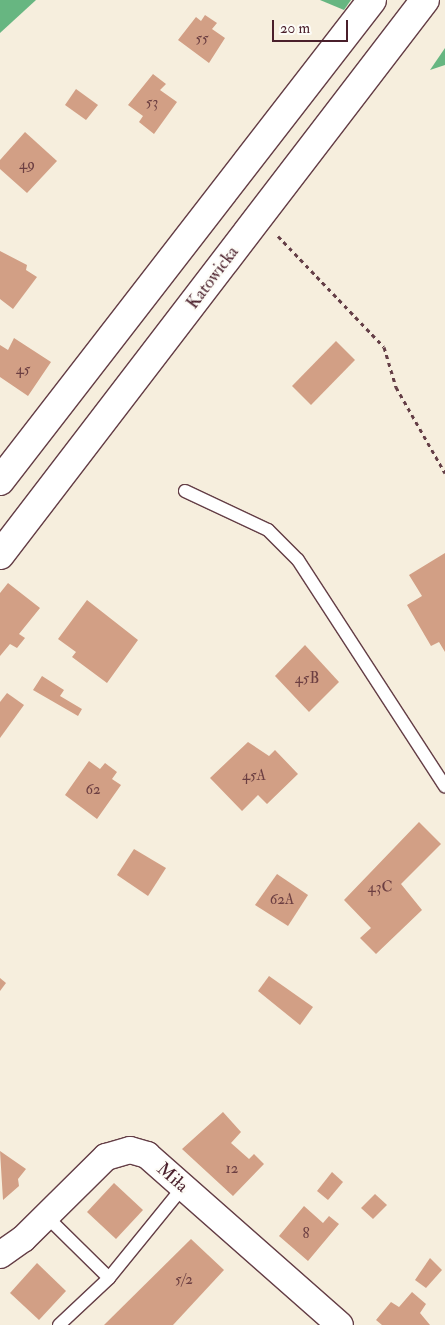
<!DOCTYPE html>
<meta charset="utf-8">
<style>
body{margin:0}
#map{position:relative;width:445px;height:1325px;overflow:hidden;background:#f6eedd;font-family:"IM FELL Double Pica",serif}
div>[style]{position:absolute}
[style*='--x']{left:calc(var(--x)*1px);top:calc(var(--y)*1px);width:calc(var(--w)*1px);rotate:calc(var(--a)*1deg)}
.forest>*{inset:0;background:#67b681}
.building>*{inset:0;background:#d29f85}
.path>*{height:3px;margin-top:-1.5px;transform-origin:0;background:repeating-linear-gradient(90deg,#643e46 0 4px,transparent 0 8px)}
.roads{filter:drop-shadow(1px 0 #643e46) drop-shadow(-1px 0 #643e46) drop-shadow(0 1px #643e46) drop-shadow(0 -1px #643e46)}
.service>*{height:12px;margin:-6px;padding:0 6px;transform-origin:6px;border-radius:6px;background:#fff}
.minor>*{height:26px;margin:-13px;padding:0 13px;transform-origin:13px;border-radius:13px;background:#fff}
.primary>*{height:28px;margin:-14px;padding:0 14px;transform-origin:14px;border-radius:14px;background:#fff}
span{translate:-50% -50%;white-space:nowrap;text-align:center;line-height:1.15;-webkit-text-stroke:4px #fdfcf7;paint-order:stroke}
.number-label{font-size:15px;color:#6c3f42}
.number-label span{-webkit-text-stroke-width:0}
.street-label{font-size:18px;color:#4a1f2b}
.scale{position:absolute;left:272px;top:20px;width:76px;height:22px;box-sizing:border-box;border:2px solid #4a1f2b;border-top:0;padding-left:6px;font-size:15px;line-height:18px;white-space:nowrap;color:#4a1f2b;-webkit-text-stroke:4px #fdfcf7;paint-order:stroke}
</style>
<div id="map">
<div class="forest">
<div style="clip-path:polygon(0 0,36px 0,0 33px)"></div>
<div style="clip-path:polygon(320px 0,351px 0,344px 10px)"></div>
<div style="clip-path:polygon(445px 48px,445px 65px,430px 70px)"></div>
</div>
<div class="building">
<div style="clip-path:polygon(205px 15px,217px 23px,212px 29px,225px 38px,209px 63px,178px 40px,196px 17px,201px 21px)"></div>
<div style="clip-path:polygon(153px 74px,166px 84px,160px 90px,177px 102px,154px 134px,139px 122px,143px 116px,128px 105px)"></div>
<div style="clip-path:polygon(76px 89px,98px 105px,86px 120px,65px 105px)"></div>
<div style="clip-path:polygon(25px 132px,57px 161px,27px 193px,0 169px,0 160px)"></div>
<div style="clip-path:polygon(0 251px,27px 265px,26px 270px,37px 277px,13px 309px,0 299px)"></div>
<div style="clip-path:polygon(14px 338px,51px 362px,28px 396px,0 377px,0 345px,8px 350px)"></div>
<div style="clip-path:polygon(336px 341px,355px 360px,311px 405px,292px 386px)"></div>
<div style="clip-path:polygon(445px 553px,445px 652px,439px 642px,431px 646px,407px 605px,422px 596px,409px 575px)"></div>
<div style="clip-path:polygon(8px 583px,40px 608px,19px 634px,25px 638px,17px 648px,10px 644px,0 656px,0 593px)"></div>
<div style="clip-path:polygon(87px 600px,138px 640px,107px 683px,72px 657px,76px 652px,58px 639px)"></div>
<div style="clip-path:polygon(305px 645px,339px 682px,309px 712px,275px 676px)"></div>
<div style="clip-path:polygon(42px 676px,64px 690px,60px 696px,82px 709px,78px 716px,33px 690px)"></div>
<div style="clip-path:polygon(7px 693px,24px 705px,0 738px,0 702px)"></div>
<div style="clip-path:polygon(248px 742px,269px 756px,275px 750px,298px 774px,267px 804px,258px 795px,242px 811px,210px 778px)"></div>
<div style="clip-path:polygon(89px 761px,100px 769px,105px 763px,117px 772px,112px 779px,121px 785px,97px 819px,65px 795px)"></div>
<div style="clip-path:polygon(419px 822px,441px 844px,401px 884px,422px 910px,376px 954px,360px 938px,371px 928px,344px 900px)"></div>
<div style="clip-path:polygon(134px 849px,166px 868px,148px 896px,117px 875px)"></div>
<div style="clip-path:polygon(277px 874px,308px 895px,288px 926px,255px 905px)"></div>
<div style="clip-path:polygon(269px 976px,313px 1007px,300px 1025px,258px 991px)"></div>
<div style="clip-path:polygon(0 978px,6px 983px,0 991px)"></div>
<div style="clip-path:polygon(223px 1112px,241px 1132px,231px 1143px,249px 1159px,254px 1154px,264px 1164px,233px 1196px,182px 1149px)"></div>
<div style="clip-path:polygon(0 1151px,26px 1169px,18px 1179px,19px 1186px,3px 1200px)"></div>
<div style="clip-path:polygon(332px 1172px,343px 1182px,328px 1200px,317px 1191px)"></div>
<div style="clip-path:polygon(114px 1183px,143px 1210px,116px 1239px,87px 1212px)"></div>
<div style="clip-path:polygon(375px 1194px,387px 1205px,373px 1219px,361px 1208px)"></div>
<div style="clip-path:polygon(304px 1206px,323px 1223px,329px 1216px,339px 1224px,308px 1261px,279px 1236px)"></div>
<div style="clip-path:polygon(191px 1239px,224px 1270px,173px 1325px,104px 1325px)"></div>
<div style="clip-path:polygon(430px 1258px,442px 1270px,426px 1288px,415px 1280px)"></div>
<div style="clip-path:polygon(37px 1263px,66px 1291px,39px 1320px,10px 1293px)"></div>
<div style="clip-path:polygon(412px 1292px,426px 1304px,420px 1313px,430px 1325px,382px 1325px,376px 1320px,391px 1302px,399px 1307px)"></div>
</div>
<div class="path">
<div style="--x:278;--y:236;--w:153;--a:46.3"></div>
<div style="--x:384;--y:347;--w:42;--a:73.3"></div>
<div style="--x:396;--y:387;--w:99;--a:60.3"></div>
</div>
<div class="roads">
<div class="service">
<div style="--x:185;--y:491;--w:92;--a:25.2"></div>
<div style="--x:268;--y:530;--w:42;--a:45"></div>
<div style="--x:298;--y:560;--w:270;--a:57"></div>
<div style="--x:46;--y:1216;--w:88;--a:44.5"></div>
<div style="--x:59;--y:1325;--w:69;--a:-43.2"></div>
<div style="--x:109;--y:1278;--w:117;--a:-50.9"></div>
</div>
<div class="minor">
<div style="--x:0;--y:1255;--w:28;--a:-35"></div>
<div style="--x:23;--y:1239;--w:117;--a:-44.7"></div>
<div style="--x:106;--y:1157;--w:25;--a:-16"></div>
<div style="--x:130;--y:1150;--w:18;--a:16"></div>
<div style="--x:147;--y:1155;--w:257;--a:41.4"></div>
</div>
<div class="primary">
<div style="--x:0;--y:481;--w:608;--a:-52.28"></div>
<div style="--x:0;--y:555;--w:699;--a:-52.56"></div>
</div>
</div>
<div class="number-label">
<span style="left:202px;top:39px">55</span>
<span style="left:152px;top:103px">53</span>
<span style="left:27px;top:165px">49</span>
<span style="left:23px;top:370px">45</span>
<span style="left:307px;top:679px">45B</span>
<span style="left:254px;top:776px">45A</span>
<span style="left:93px;top:790px">62</span>
<span style="left:380px;top:888px">43C</span>
<span style="left:282px;top:900px">62A</span>
<span style="left:232px;top:1169px">12</span>
<span style="left:306px;top:1234px">8</span>
<span style="left:184px;top:1280px">5/2</span>
</div>
<div class="street-label">
<span style="left:213px;top:278px;rotate:-53deg">Katowicka</span>
<span style="left:172px;top:1178px;rotate:41deg">Miła</span>
</div>
<div class="scale">20 m</div>
</div>
